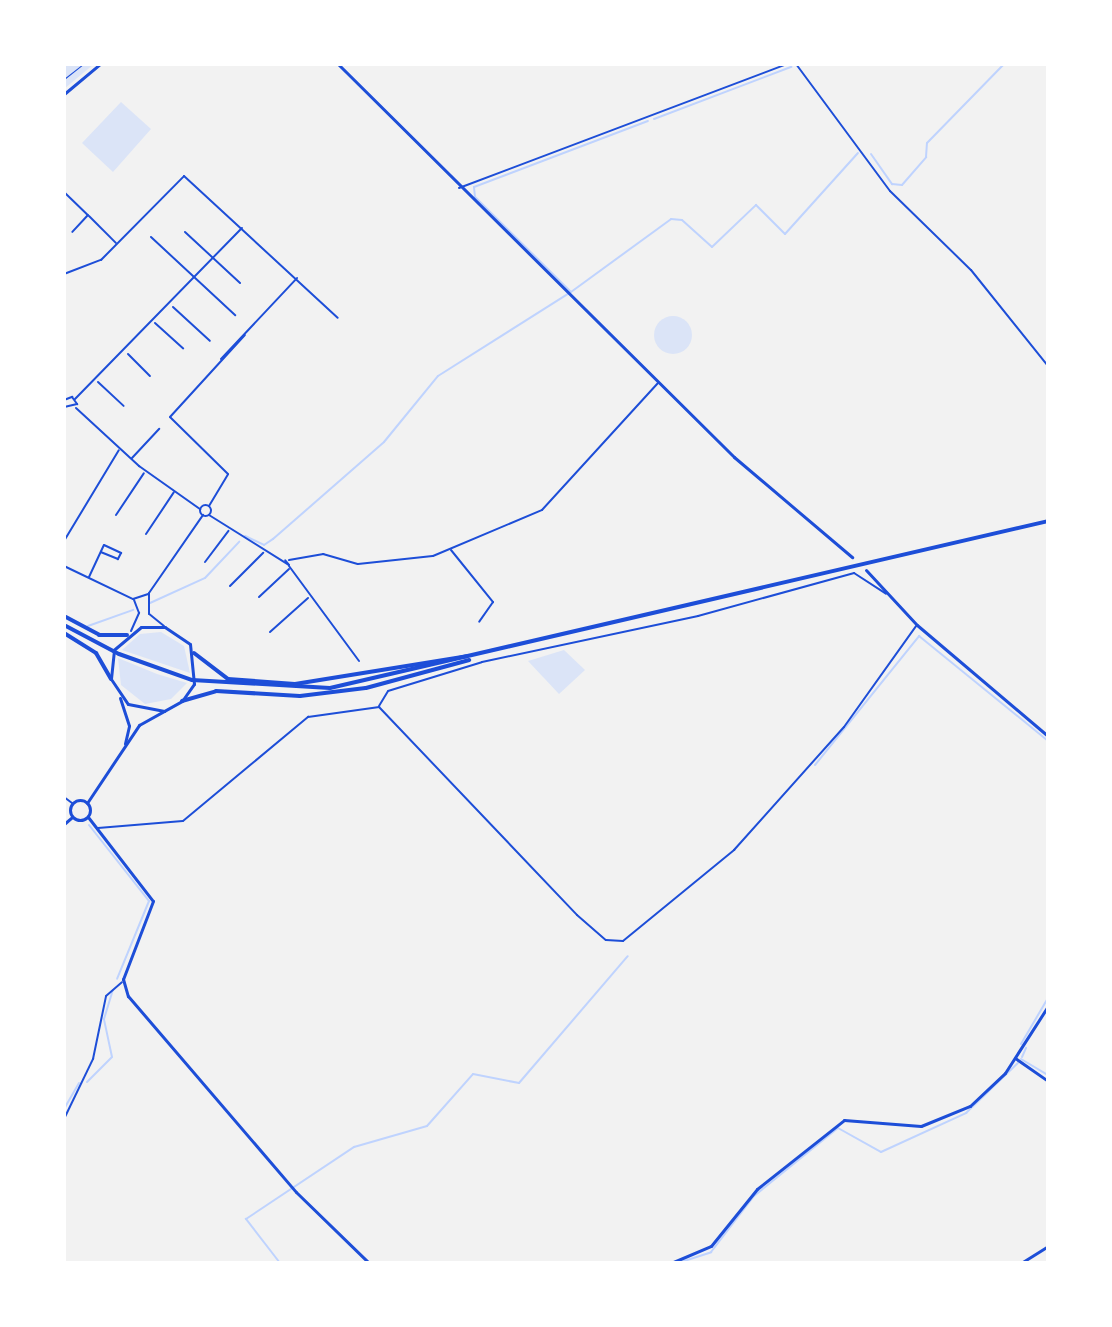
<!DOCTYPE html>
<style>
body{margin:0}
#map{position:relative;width:1112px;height:1327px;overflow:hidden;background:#f2f2f2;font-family:Barlow,sans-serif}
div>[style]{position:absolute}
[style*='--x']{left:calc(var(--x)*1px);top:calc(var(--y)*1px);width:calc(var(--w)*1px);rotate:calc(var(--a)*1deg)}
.green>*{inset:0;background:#dbe4f7}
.round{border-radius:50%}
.stream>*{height:2px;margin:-1px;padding:0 1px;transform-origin:1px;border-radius:1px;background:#bfd3fe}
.path>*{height:1px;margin:-0.5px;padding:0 0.5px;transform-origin:0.5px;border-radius:0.5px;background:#1d4ed8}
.minor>*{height:2px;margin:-1px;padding:0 1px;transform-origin:1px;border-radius:1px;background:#1d4ed8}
.minor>.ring{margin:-1px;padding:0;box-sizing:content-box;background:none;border:2px solid #1d4ed8;border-radius:50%}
.tertiary>*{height:3px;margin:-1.5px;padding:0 1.5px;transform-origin:1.5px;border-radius:1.5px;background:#1d4ed8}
.secondary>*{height:3px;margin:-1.5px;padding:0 1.5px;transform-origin:1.5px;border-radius:1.5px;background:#1d4ed8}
.primary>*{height:3px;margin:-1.5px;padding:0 1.5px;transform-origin:1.5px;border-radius:1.5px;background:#1d4ed8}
.primary>.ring{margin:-1.5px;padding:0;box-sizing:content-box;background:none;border:3px solid #1d4ed8;border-radius:50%}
.trunk>*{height:4px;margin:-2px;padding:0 2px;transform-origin:2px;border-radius:2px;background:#1d4ed8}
span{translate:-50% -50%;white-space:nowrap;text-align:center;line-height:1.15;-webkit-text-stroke:6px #fff;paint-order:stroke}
.frame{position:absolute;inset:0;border:66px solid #fff;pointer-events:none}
</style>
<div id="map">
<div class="green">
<div style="clip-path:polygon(64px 64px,94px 64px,64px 89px)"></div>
<div style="clip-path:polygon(121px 102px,151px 129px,113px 172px,82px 143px)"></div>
<div class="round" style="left:654px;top:316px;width:38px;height:38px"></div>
<div style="clip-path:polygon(161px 632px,184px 646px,190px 673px,122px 650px,140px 634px)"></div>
<div style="clip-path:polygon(564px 650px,585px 670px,559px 694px,528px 661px)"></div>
<div style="clip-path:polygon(118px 658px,157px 674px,187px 683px,171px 699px,145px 704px,121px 685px)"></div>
</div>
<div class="stream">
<div style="--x:654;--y:119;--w:147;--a:-20.8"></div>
<div style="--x:871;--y:154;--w:37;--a:55"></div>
<div style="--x:892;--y:184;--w:10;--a:6"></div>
<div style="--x:902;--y:185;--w:37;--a:-49"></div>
<div style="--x:926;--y:157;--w:14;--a:-86"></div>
<div style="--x:927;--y:143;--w:110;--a:-45.7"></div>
<div style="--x:571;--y:292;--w:124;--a:-36.1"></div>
<div style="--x:671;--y:219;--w:11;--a:5"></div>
<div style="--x:682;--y:220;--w:40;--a:42"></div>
<div style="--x:712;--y:247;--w:61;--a:-43.7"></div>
<div style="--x:756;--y:205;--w:41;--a:45"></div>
<div style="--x:785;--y:234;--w:109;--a:-48"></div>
<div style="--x:245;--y:536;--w:21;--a:25"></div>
<div style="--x:264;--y:545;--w:11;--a:-34"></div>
<div style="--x:273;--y:539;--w:147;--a:-41.1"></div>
<div style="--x:384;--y:442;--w:85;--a:-50.7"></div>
<div style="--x:438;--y:376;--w:157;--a:-32.3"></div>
<div style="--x:571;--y:292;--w:135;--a:-135.3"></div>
<div style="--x:475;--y:197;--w:10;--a:-96"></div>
<div style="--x:474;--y:187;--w:186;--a:-20.8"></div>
<div style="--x:150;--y:603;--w:60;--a:-24.4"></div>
<div style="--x:205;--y:578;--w:50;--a:-46.6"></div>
<div style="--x:88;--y:626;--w:48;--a:-19.6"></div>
<div style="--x:815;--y:765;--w:166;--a:-51.1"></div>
<div style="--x:919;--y:636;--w:166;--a:39.1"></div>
<div style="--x:89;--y:825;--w:97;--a:51.7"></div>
<div style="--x:149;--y:901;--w:84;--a:112.3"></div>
<div style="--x:1021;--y:1044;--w:53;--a:-59.6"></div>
<div style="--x:1022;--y:1057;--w:10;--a:-66"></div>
<div style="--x:1021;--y:1059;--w:31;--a:31"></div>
<div style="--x:87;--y:1082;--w:35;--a:-45"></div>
<div style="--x:112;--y:1057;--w:39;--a:-102"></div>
<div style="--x:104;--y:1019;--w:30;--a:-73"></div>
<div style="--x:64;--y:1109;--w:30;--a:-60"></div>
<div style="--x:280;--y:1263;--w:56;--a:-127.7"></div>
<div style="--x:246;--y:1219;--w:130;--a:-33.7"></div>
<div style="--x:354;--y:1147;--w:76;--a:-16"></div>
<div style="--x:427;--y:1126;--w:69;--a:-48.5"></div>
<div style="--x:473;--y:1074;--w:47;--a:11.1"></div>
<div style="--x:519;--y:1083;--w:167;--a:-49.4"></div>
<div style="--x:678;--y:1263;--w:35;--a:-18"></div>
<div style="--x:711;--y:1252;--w:71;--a:-52.5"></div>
<div style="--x:754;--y:1196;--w:108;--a:-39"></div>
<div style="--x:838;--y:1128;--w:49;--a:29.2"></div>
<div style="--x:881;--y:1152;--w:94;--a:-24.6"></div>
<div style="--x:966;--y:1113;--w:72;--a:-43.9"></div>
</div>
<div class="path">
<div style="--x:64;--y:79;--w:24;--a:-38"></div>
</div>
<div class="minor">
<div style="--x:796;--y:64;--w:158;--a:53.5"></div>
<div style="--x:890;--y:191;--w:113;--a:44.3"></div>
<div style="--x:971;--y:270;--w:123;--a:51.3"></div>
<div style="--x:459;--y:188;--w:351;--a:-20.7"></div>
<div style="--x:64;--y:192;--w:33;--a:44"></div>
<div style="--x:88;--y:215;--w:23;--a:133"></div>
<div style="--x:89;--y:216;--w:38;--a:45"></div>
<div style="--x:185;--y:232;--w:75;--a:42.8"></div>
<div style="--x:151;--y:237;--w:115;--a:42.9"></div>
<div style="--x:64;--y:274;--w:40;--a:-21"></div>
<div style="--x:101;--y:260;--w:118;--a:-45.3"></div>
<div style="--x:184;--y:176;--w:209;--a:42.7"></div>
<div style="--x:173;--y:307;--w:50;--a:42.6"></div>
<div style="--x:155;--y:323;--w:38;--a:42"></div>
<div style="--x:128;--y:354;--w:31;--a:45"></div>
<div style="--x:221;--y:359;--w:111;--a:-46.8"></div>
<div style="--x:98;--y:382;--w:35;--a:43"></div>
<div style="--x:75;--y:399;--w:239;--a:-45.7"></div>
<div style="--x:64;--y:400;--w:9;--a:-21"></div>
<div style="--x:72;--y:397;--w:9;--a:54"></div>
<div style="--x:77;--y:404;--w:13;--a:167"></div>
<div style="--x:76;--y:408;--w:86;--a:42.6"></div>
<div style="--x:139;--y:466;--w:75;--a:35.2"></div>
<div style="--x:132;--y:458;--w:40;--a:-47"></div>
<div class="ring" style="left:199.5px;top:504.5px;width:9px;height:9px"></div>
<div style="--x:209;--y:506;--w:37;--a:-59"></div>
<div style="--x:228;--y:474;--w:81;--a:-135.5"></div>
<div style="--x:170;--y:417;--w:111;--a:-47.6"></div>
<div style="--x:116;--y:515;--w:50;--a:-56.3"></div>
<div style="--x:209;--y:515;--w:94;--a:32"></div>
<div style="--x:289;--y:565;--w:6;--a:-129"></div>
<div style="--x:146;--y:534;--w:50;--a:-56.3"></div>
<div style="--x:64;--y:541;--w:106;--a:-58.9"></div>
<div style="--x:451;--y:550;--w:67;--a:51.1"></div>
<div style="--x:493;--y:602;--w:24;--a:125"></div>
<div style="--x:289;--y:560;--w:35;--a:-10"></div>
<div style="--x:323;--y:554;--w:36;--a:16"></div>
<div style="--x:358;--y:564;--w:75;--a:-6.1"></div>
<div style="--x:433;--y:556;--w:118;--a:-22.9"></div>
<div style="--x:542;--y:510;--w:172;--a:-47.6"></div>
<div style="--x:205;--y:562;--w:39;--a:-53"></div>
<div style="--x:64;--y:566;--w:76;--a:25.6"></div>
<div style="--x:133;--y:599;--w:16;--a:-18"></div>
<div style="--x:289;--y:566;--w:118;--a:53.6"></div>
<div style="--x:89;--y:577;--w:35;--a:-65"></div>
<div style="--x:104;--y:545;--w:19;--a:25"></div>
<div style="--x:121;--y:553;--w:7;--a:117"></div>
<div style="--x:118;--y:559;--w:18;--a:-158"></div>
<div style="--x:230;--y:586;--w:47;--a:-45"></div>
<div style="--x:259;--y:597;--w:41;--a:-43"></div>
<div style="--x:164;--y:626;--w:19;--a:-141"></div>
<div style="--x:149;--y:614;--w:21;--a:-90"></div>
<div style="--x:149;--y:593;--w:95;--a:-55.3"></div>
<div style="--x:131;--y:631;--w:20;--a:-66"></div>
<div style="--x:139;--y:613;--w:14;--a:-111"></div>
<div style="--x:270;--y:632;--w:51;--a:-41.8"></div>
<div style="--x:379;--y:706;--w:17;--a:-59"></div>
<div style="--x:388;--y:691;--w:98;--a:-17.1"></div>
<div style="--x:482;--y:662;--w:221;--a:-12"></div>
<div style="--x:698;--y:616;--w:162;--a:-15.4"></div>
<div style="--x:854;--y:573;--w:38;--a:33"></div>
<div style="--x:64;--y:797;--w:10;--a:37"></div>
<div style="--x:98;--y:828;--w:85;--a:-4.7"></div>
<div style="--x:183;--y:821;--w:163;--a:-39.8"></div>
<div style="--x:308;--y:717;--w:72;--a:-8"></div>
<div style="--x:379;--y:707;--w:287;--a:46.4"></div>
<div style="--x:577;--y:915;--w:38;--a:41"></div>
<div style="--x:606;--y:940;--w:17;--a:3"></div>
<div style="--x:623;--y:941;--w:144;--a:-39.3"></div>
<div style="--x:734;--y:850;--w:165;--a:-48.2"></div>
<div style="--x:844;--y:727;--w:124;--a:-54.5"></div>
<div style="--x:64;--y:1119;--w:67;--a:-64.2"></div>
<div style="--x:93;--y:1059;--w:64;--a:-78.3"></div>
<div style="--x:106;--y:996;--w:21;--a:-41"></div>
</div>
<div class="tertiary">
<div style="--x:338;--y:64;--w:558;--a:44.78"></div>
<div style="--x:734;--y:457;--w:155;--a:40.3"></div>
<div style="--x:866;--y:570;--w:75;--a:47.2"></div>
<div style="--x:917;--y:625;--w:172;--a:40.3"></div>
<div style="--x:88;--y:817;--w:106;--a:52.3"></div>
<div style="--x:153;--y:901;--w:84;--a:111"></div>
<div style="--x:123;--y:979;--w:18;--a:74"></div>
<div style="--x:128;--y:996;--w:258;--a:49.4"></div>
<div style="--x:296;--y:1192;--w:102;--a:44.2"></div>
<div style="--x:1015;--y:1058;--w:40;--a:34.9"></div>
<div style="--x:671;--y:1263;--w:43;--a:-23"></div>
<div style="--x:711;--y:1246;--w:73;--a:-51.1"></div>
<div style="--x:757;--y:1189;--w:111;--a:-38.4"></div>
<div style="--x:844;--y:1120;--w:77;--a:4.5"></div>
<div style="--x:921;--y:1126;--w:53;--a:-22.2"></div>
<div style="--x:970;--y:1106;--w:48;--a:-43.3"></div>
<div style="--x:1005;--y:1073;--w:80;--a:-57.3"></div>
<div style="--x:1021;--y:1263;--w:32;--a:-32"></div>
</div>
<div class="secondary">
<div style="--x:64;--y:94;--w:47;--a:-39.8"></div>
</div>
<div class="primary">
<div style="--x:120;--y:698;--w:29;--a:72"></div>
<div style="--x:129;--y:726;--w:18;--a:103"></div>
<div class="ring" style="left:70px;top:800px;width:17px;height:17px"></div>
<div style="--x:87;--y:803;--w:94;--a:-56.3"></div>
<div style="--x:139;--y:725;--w:49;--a:-29.2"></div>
<div style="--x:182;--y:701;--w:21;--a:-55"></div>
<div style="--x:194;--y:684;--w:40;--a:-95.7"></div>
<div style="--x:190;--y:644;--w:30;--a:-146"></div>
<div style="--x:165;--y:627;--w:24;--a:180"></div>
<div style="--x:141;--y:627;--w:35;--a:140"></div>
<div style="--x:114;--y:650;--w:29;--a:96"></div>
<div style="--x:111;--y:679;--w:30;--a:56"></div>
<div style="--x:128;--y:704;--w:37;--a:11"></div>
<div style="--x:64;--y:824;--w:11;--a:-41"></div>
</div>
<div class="trunk">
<div style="--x:64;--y:616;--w:40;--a:28"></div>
<div style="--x:99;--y:635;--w:28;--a:0"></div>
<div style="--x:64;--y:625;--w:62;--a:27.8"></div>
<div style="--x:119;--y:654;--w:77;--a:19.6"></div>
<div style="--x:192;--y:680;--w:138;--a:3.3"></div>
<div style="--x:330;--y:688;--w:737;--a:-13.09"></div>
<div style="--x:64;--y:633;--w:38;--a:32"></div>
<div style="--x:96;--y:653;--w:30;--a:60"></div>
<div style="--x:194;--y:653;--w:43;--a:37.4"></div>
<div style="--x:228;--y:679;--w:67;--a:4.3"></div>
<div style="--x:295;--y:684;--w:174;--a:-9.2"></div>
<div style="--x:182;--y:701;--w:35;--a:-16"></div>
<div style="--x:216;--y:691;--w:84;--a:3.4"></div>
<div style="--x:300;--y:696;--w:66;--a:-6.9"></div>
<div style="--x:366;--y:688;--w:107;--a:-15.2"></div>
</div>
<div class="frame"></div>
</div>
